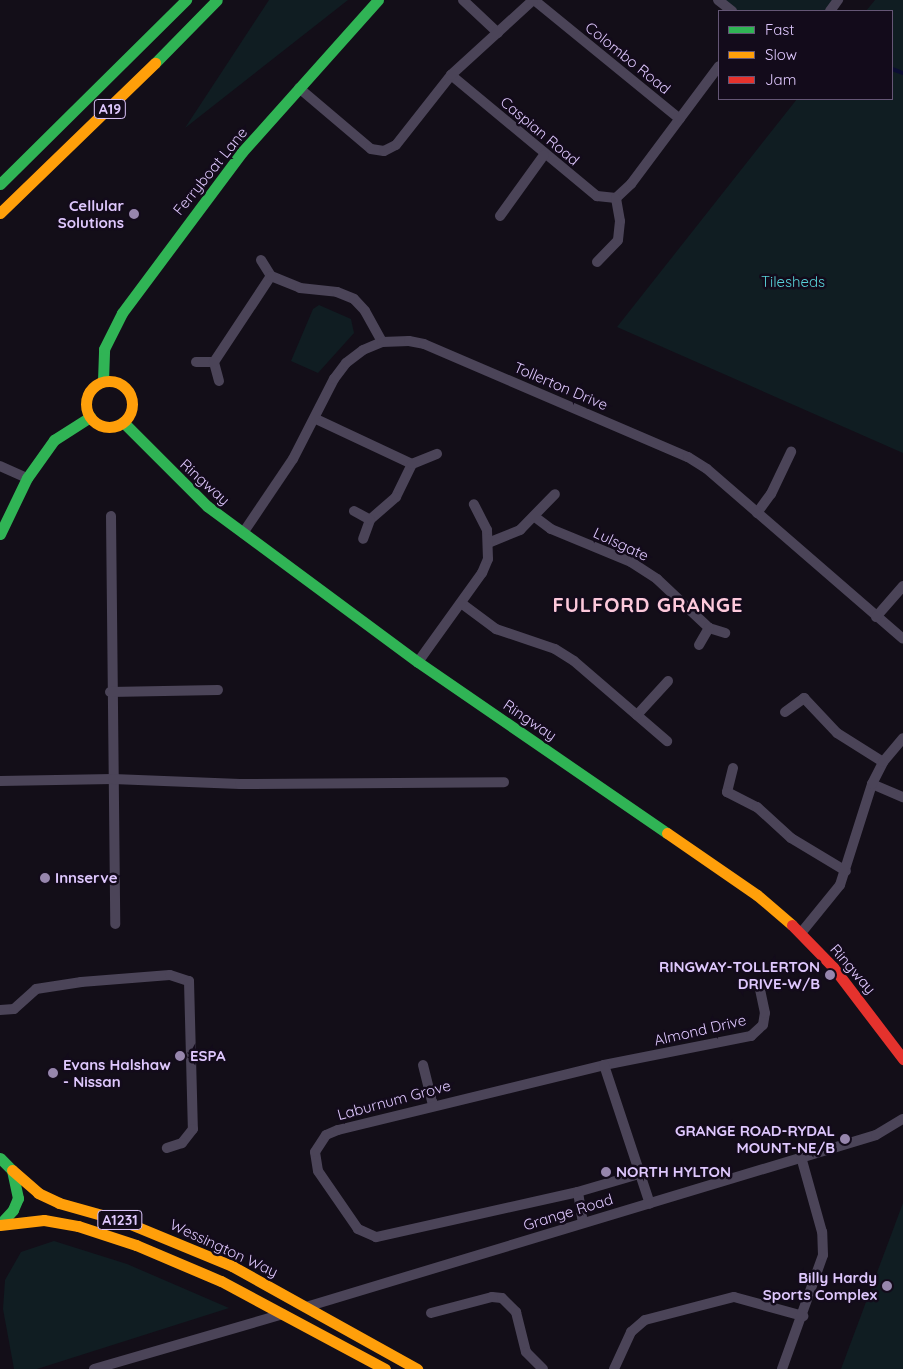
<!DOCTYPE html>
<style>
body{margin:0}
#map{position:relative;width:903px;height:1369px;overflow:hidden;background:#130e18;font-family:Quicksand,sans-serif}
div>[style]{position:absolute}
[style*='--x']{left:calc(var(--x)*1px);top:calc(var(--y)*1px);width:calc(var(--w)*1px);rotate:calc(var(--a)*1deg)}
.green>*{inset:0;background:#101d22}
.stream>*{height:4px;margin:-2px;padding:0 2px;transform-origin:2px;border-radius:2px;background:#0b0d32}
.street>*{height:10px;margin:-5px;padding:0 5px;transform-origin:5px;border-radius:5px;background:#4b4458}
.fast>*{height:11px;margin:-5.5px;padding:0 5.5px;transform-origin:5.5px;border-radius:5.5px;background:#30b455}
.slow>*{height:11px;margin:-5.5px;padding:0 5.5px;transform-origin:5.5px;border-radius:5.5px;background:#ff9f0a}
.slow>.ring{margin:-5.5px;padding:0;box-sizing:content-box;background:none;border:11px solid #ff9f0a;border-radius:50%}
.jam>*{height:11px;margin:-5.5px;padding:0 5.5px;transform-origin:5.5px;border-radius:5.5px;background:#e5322d}
.slow-bridge>*{height:11px;margin:-5.5px;padding:0 5.5px;transform-origin:5.5px;border-radius:5.5px;background:#ff9f0a}
.dots>*{width:14px;height:14px;translate:-50% -50%;box-sizing:border-box;border:2px solid #130b1b;border-radius:50%}
span{translate:-50% -50%;white-space:nowrap;text-align:center;line-height:1.15;-webkit-text-stroke:5px #130b1b;paint-order:stroke}
.shield-label span{padding:1px 4px;background:#130b1b;border:1px solid;border-radius:4px;-webkit-text-stroke-width:0}
.shield-label{font-size:14px;color:#dec7fd;font-weight:700}
.street-label{font-size:15px;color:#dec7fd}
.poi-label{font-size:15px;color:#dec7fd;font-weight:700}
.right{translate:-100% -50%;text-align:right}
.left{translate:0 -50%;text-align:left}
.park-label{font-size:15px;color:#58d2d8}
.district-label{font-size:20px;color:#fdc9db;font-weight:700;letter-spacing:1px}
.legend{position:absolute;left:718px;top:10px;width:175px;height:90px;box-sizing:border-box;background:#130b1b;border:1px solid #645675;margin:0;padding:6px 9px;list-style:none;font-size:15px;color:#dec7fd}
.legend li{display:flex;align-items:center;gap:10px;height:25px}
.legend b{width:25px;border:1px solid #645675}
</style>
<div id="map">
<div class="green">
<div style="clip-path:polygon(269px 0,348px 0,185px 128px)"></div>
<div style="clip-path:polygon(718px 0,838px 0,830px 11px,732px 11px)"></div>
<div style="clip-path:polygon(875px 0,903px 0,903px 453px,617px 327px,797px 99px,892px 99px,892px 11px,866px 11px)"></div>
<div style="clip-path:polygon(319px 305px,351px 319px,354px 333px,318px 373px,291px 361px,313px 309px)"></div>
<div style="clip-path:polygon(903px 1203px,903px 1369px,841px 1369px)"></div>
<div style="clip-path:polygon(54px 1241px,127px 1264px,229px 1308px,37px 1369px,14px 1369px,3px 1309px,5px 1280px,21px 1252px)"></div>
</div>
<div class="stream">
<div style="--x:892;--y:69;--w:12;--a:20"></div>
</div>
<div class="street">
<div style="--x:463;--y:0;--w:48;--a:43.3"></div>
<div style="--x:534;--y:0;--w:188;--a:39.2"></div>
<div style="--x:718;--y:0;--w:18;--a:38"></div>
<div style="--x:830;--y:11;--w:14;--a:-54"></div>
<div style="--x:451;--y:75;--w:190;--a:39.7"></div>
<div style="--x:597;--y:196;--w:19;--a:6"></div>
<div style="--x:616;--y:198;--w:21;--a:-43"></div>
<div style="--x:631;--y:184;--w:147;--a:-53.3"></div>
<div style="--x:299;--y:88;--w:94;--a:40.3"></div>
<div style="--x:371;--y:149;--w:13;--a:9"></div>
<div style="--x:384;--y:151;--w:13;--a:-27"></div>
<div style="--x:396;--y:145;--w:89;--a:-51.8"></div>
<div style="--x:451;--y:75;--w:111;--a:-42.4"></div>
<div style="--x:500;--y:216;--w:75;--a:-54.2"></div>
<div style="--x:261;--y:260;--w:19;--a:58"></div>
<div style="--x:597;--y:262;--w:30;--a:-46"></div>
<div style="--x:618;--y:240;--w:19;--a:-84"></div>
<div style="--x:620;--y:221;--w:23;--a:-100"></div>
<div style="--x:196;--y:362;--w:18;--a:0"></div>
<div style="--x:219;--y:381;--w:20;--a:-105"></div>
<div style="--x:214;--y:362;--w:103;--a:-56.5"></div>
<div style="--x:271;--y:276;--w:31;--a:22"></div>
<div style="--x:300;--y:288;--w:37;--a:6"></div>
<div style="--x:337;--y:292;--w:18;--a:22"></div>
<div style="--x:354;--y:299;--w:16;--a:47"></div>
<div style="--x:365;--y:311;--w:35;--a:61"></div>
<div style="--x:316;--y:419;--w:106;--a:25.1"></div>
<div style="--x:412;--y:464;--w:37;--a:116"></div>
<div style="--x:396;--y:497;--w:35;--a:139"></div>
<div style="--x:370;--y:520;--w:20;--a:110"></div>
<div style="--x:412;--y:464;--w:27;--a:-22"></div>
<div style="--x:0;--y:466;--w:30;--a:24"></div>
<div style="--x:354;--y:511;--w:18;--a:29"></div>
<div style="--x:757;--y:513;--w:24;--a:-54"></div>
<div style="--x:771;--y:494;--w:47;--a:-64.5"></div>
<div style="--x:111;--y:516;--w:408;--a:89.4"></div>
<div style="--x:535;--y:517;--w:20;--a:37"></div>
<div style="--x:551;--y:529;--w:87;--a:22.4"></div>
<div style="--x:631;--y:562;--w:31;--a:33"></div>
<div style="--x:657;--y:579;--w:71;--a:43.3"></div>
<div style="--x:709;--y:628;--w:17;--a:17"></div>
<div style="--x:243;--y:533;--w:89;--a:-56"></div>
<div style="--x:293;--y:459;--w:90;--a:-62.9"></div>
<div style="--x:334;--y:379;--w:20;--a:-53"></div>
<div style="--x:346;--y:363;--w:21;--a:-37"></div>
<div style="--x:363;--y:350;--w:21;--a:-23"></div>
<div style="--x:382;--y:342;--w:27;--a:-2"></div>
<div style="--x:409;--y:341;--w:15;--a:11"></div>
<div style="--x:424;--y:344;--w:287;--a:23.2"></div>
<div style="--x:688;--y:457;--w:22;--a:32"></div>
<div style="--x:707;--y:469;--w:259;--a:40.9"></div>
<div style="--x:488;--y:543;--w:35;--a:-22"></div>
<div style="--x:520;--y:530;--w:50;--a:-45.8"></div>
<div style="--x:461;--y:603;--w:44;--a:36.6"></div>
<div style="--x:496;--y:629;--w:62;--a:18.7"></div>
<div style="--x:555;--y:649;--w:22;--a:32"></div>
<div style="--x:574;--y:661;--w:123;--a:40.7"></div>
<div style="--x:876;--y:617;--w:41;--a:-48.9"></div>
<div style="--x:699;--y:645;--w:20;--a:-60"></div>
<div style="--x:418;--y:662;--w:110;--a:-54.3"></div>
<div style="--x:482;--y:573;--w:15;--a:-67"></div>
<div style="--x:488;--y:559;--w:29;--a:-92"></div>
<div style="--x:487;--y:530;--w:29;--a:-117"></div>
<div style="--x:110;--y:692;--w:108;--a:-1.1"></div>
<div style="--x:785;--y:712;--w:24;--a:-36"></div>
<div style="--x:804;--y:698;--w:48;--a:46.7"></div>
<div style="--x:837;--y:733;--w:54;--a:32.2"></div>
<div style="--x:637;--y:715;--w:46;--a:-47.6"></div>
<div style="--x:733;--y:768;--w:25;--a:104"></div>
<div style="--x:727;--y:792;--w:34;--a:27"></div>
<div style="--x:757;--y:807;--w:46;--a:42.4"></div>
<div style="--x:791;--y:838;--w:64;--a:31"></div>
<div style="--x:0;--y:781;--w:113;--a:-1"></div>
<div style="--x:113;--y:779;--w:127;--a:2.3"></div>
<div style="--x:240;--y:784;--w:264;--a:-0.4"></div>
<div style="--x:872;--y:784;--w:34;--a:23"></div>
<div style="--x:801;--y:933;--w:62;--a:-50.9"></div>
<div style="--x:840;--y:885;--w:106;--a:-72.4"></div>
<div style="--x:872;--y:784;--w:25;--a:-63"></div>
<div style="--x:883;--y:762;--w:31;--a:-50"></div>
<div style="--x:0;--y:1010;--w:14;--a:-4"></div>
<div style="--x:14;--y:1009;--w:30;--a:-42"></div>
<div style="--x:36;--y:989;--w:46;--a:-8.8"></div>
<div style="--x:81;--y:982;--w:89;--a:-4.5"></div>
<div style="--x:170;--y:975;--w:20;--a:18"></div>
<div style="--x:189;--y:981;--w:148;--a:88.5"></div>
<div style="--x:193;--y:1129;--w:18;--a:128"></div>
<div style="--x:182;--y:1143;--w:16;--a:162"></div>
<div style="--x:423;--y:1065;--w:41;--a:76"></div>
<div style="--x:604;--y:1065;--w:150;--a:-11.2"></div>
<div style="--x:751;--y:1036;--w:16;--a:-43"></div>
<div style="--x:763;--y:1025;--w:12;--a:-81"></div>
<div style="--x:765;--y:1013;--w:25;--a:-102"></div>
<div style="--x:639;--y:1174;--w:64;--a:163.6"></div>
<div style="--x:578;--y:1192;--w:207;--a:167.4"></div>
<div style="--x:376;--y:1237;--w:20;--a:-156"></div>
<div style="--x:358;--y:1229;--w:70;--a:-124.6"></div>
<div style="--x:318;--y:1171;--w:19;--a:-99"></div>
<div style="--x:315;--y:1152;--w:20;--a:-57"></div>
<div style="--x:326;--y:1135;--w:13;--a:-23"></div>
<div style="--x:338;--y:1130;--w:274;--a:-13.7"></div>
<div style="--x:604;--y:1065;--w:146;--a:71.7"></div>
<div style="--x:578;--y:1192;--w:31;--a:81"></div>
<div style="--x:306;--y:1307;--w:595;--a:-16.79"></div>
<div style="--x:876;--y:1135;--w:31;--a:-31"></div>
<div style="--x:431;--y:1313;--w:63;--a:-14.7"></div>
<div style="--x:492;--y:1297;--w:10;--a:6"></div>
<div style="--x:502;--y:1298;--w:20;--a:45"></div>
<div style="--x:516;--y:1312;--w:41;--a:76"></div>
<div style="--x:526;--y:1352;--w:24;--a:45"></div>
<div style="--x:94;--y:1369;--w:197;--a:-16.2"></div>
<div style="--x:614;--y:1369;--w:41;--a:-65.3"></div>
<div style="--x:631;--y:1332;--w:18;--a:-41"></div>
<div style="--x:645;--y:1320;--w:92;--a:-14.5"></div>
<div style="--x:734;--y:1297;--w:72;--a:15.4"></div>
<div style="--x:782;--y:1369;--w:121;--a:-70.2"></div>
<div style="--x:823;--y:1255;--w:23;--a:-92"></div>
<div style="--x:822;--y:1232;--w:78;--a:-105.6"></div>
</div>
<div class="fast">
<div style="--x:155;--y:63;--w:88;--a:-45.5"></div>
<div style="--x:0;--y:184;--w:262;--a:-44.7"></div>
<div style="--x:103;--y:381;--w:32;--a:-88"></div>
<div style="--x:104;--y:349;--w:40;--a:-63.4"></div>
<div style="--x:122;--y:313;--w:201;--a:-53.3"></div>
<div style="--x:242;--y:152;--w:204;--a:-48.2"></div>
<div style="--x:123;--y:422;--w:119;--a:45"></div>
<div style="--x:207;--y:506;--w:262;--a:36.5"></div>
<div style="--x:418;--y:662;--w:302;--a:34.5"></div>
<div style="--x:0;--y:534;--w:62;--a:-64.3"></div>
<div style="--x:27;--y:478;--w:47;--a:-54.6"></div>
<div style="--x:54;--y:440;--w:43;--a:-32.6"></div>
<div style="--x:0;--y:1158;--w:17;--a:45"></div>
<div style="--x:12;--y:1170;--w:29;--a:78"></div>
<div style="--x:18;--y:1198;--w:13;--a:113"></div>
<div style="--x:13;--y:1210;--w:19;--a:133"></div>
</div>
<div class="slow">
<div style="--x:0;--y:213;--w:216;--a:-44.1"></div>
<div class="ring" style="left:86px;top:381px;width:35px;height:35px"></div>
<div style="--x:667;--y:833;--w:109;--a:34.6"></div>
<div style="--x:757;--y:895;--w:46;--a:40.6"></div>
<div style="--x:12;--y:1170;--w:35;--a:41"></div>
<div style="--x:38;--y:1193;--w:23;--a:25"></div>
<div style="--x:59;--y:1203;--w:66;--a:15.7"></div>
<div style="--x:123;--y:1221;--w:118;--a:22.4"></div>
<div style="--x:0;--y:1225;--w:44;--a:-6.5"></div>
<div style="--x:44;--y:1220;--w:35;--a:10"></div>
<div style="--x:78;--y:1226;--w:61;--a:18.1"></div>
<div style="--x:136;--y:1245;--w:92;--a:23"></div>
</div>
<div class="jam">
<div style="--x:792;--y:925;--w:59;--a:45.7"></div>
<div style="--x:833;--y:967;--w:116;--a:52.7"></div>
</div>
<div class="slow-bridge">
<div style="--x:232;--y:1266;--w:212;--a:29.1"></div>
<div style="--x:221;--y:1281;--w:186;--a:28.2"></div>
</div>
<div class="dots">
<div style="left:134px;top:214px;background:#9786ad"></div>
<div style="left:45px;top:878px;background:#9786ad"></div>
<div style="left:830px;top:975px;background:#9786ad"></div>
<div style="left:180px;top:1056px;background:#9786ad"></div>
<div style="left:53px;top:1073px;background:#9786ad"></div>
<div style="left:845px;top:1139px;background:#9786ad"></div>
<div style="left:606px;top:1172px;background:#9786ad"></div>
<div style="left:887px;top:1286px;background:#9786ad"></div>
</div>
<div class="shield-label">
<span style="left:110px;top:109px">A19</span>
<span style="left:120px;top:1220px">A1231</span>
</div>
<div class="street-label">
<span style="left:628px;top:58px;rotate:39deg">Colombo Road</span>
<span style="left:540px;top:131px;rotate:40deg">Caspian Road</span>
<span style="left:210px;top:171px;rotate:-51deg">Ferryboat Lane</span>
<span style="left:561px;top:386px;rotate:23deg">Tollerton Drive</span>
<span style="left:205px;top:482px;rotate:42deg">Ringway</span>
<span style="left:621px;top:544px;rotate:25deg">Lulsgate</span>
<span style="left:530px;top:720px;rotate:34deg">Ringway</span>
<span style="left:853px;top:969px;rotate:49deg">Ringway</span>
<span style="left:700px;top:1030px;rotate:-13deg">Almond Drive</span>
<span style="left:394px;top:1100px;rotate:-15deg">Laburnum Grove</span>
<span style="left:568px;top:1212px;rotate:-17deg">Grange Road</span>
<span style="left:224px;top:1248px;rotate:25deg">Wessington Way</span>
</div>
<div class="poi-label">
<span class="right" style="left:124px;top:214px">Cellular<br>Solutions</span>
<span class="left" style="left:55px;top:878px">Innserve</span>
<span class="right" style="left:820px;top:975px">RINGWAY-TOLLERTON<br>DRIVE-W/B</span>
<span class="left" style="left:190px;top:1056px">ESPA</span>
<span class="left" style="left:63px;top:1073px">Evans Halshaw<br>- Nissan</span>
<span class="right" style="left:835px;top:1139px">GRANGE ROAD-RYDAL<br>MOUNT-NE/B</span>
<span class="left" style="left:616px;top:1172px">NORTH HYLTON</span>
<span class="right" style="left:877px;top:1286px">Billy Hardy<br>Sports Complex</span>
</div>
<div class="park-label">
<span style="left:793px;top:282px">Tilesheds</span>
</div>
<div class="district-label">
<span style="left:648px;top:604px">FULFORD GRANGE</span>
</div>
<ul class="legend">
<li><b style="height:6px;background:#30b455"></b>Fast</li>
<li><b style="height:6px;background:#ff9f0a"></b>Slow</li>
<li><b style="height:6px;background:#e5322d"></b>Jam</li>
</ul>
</div>
